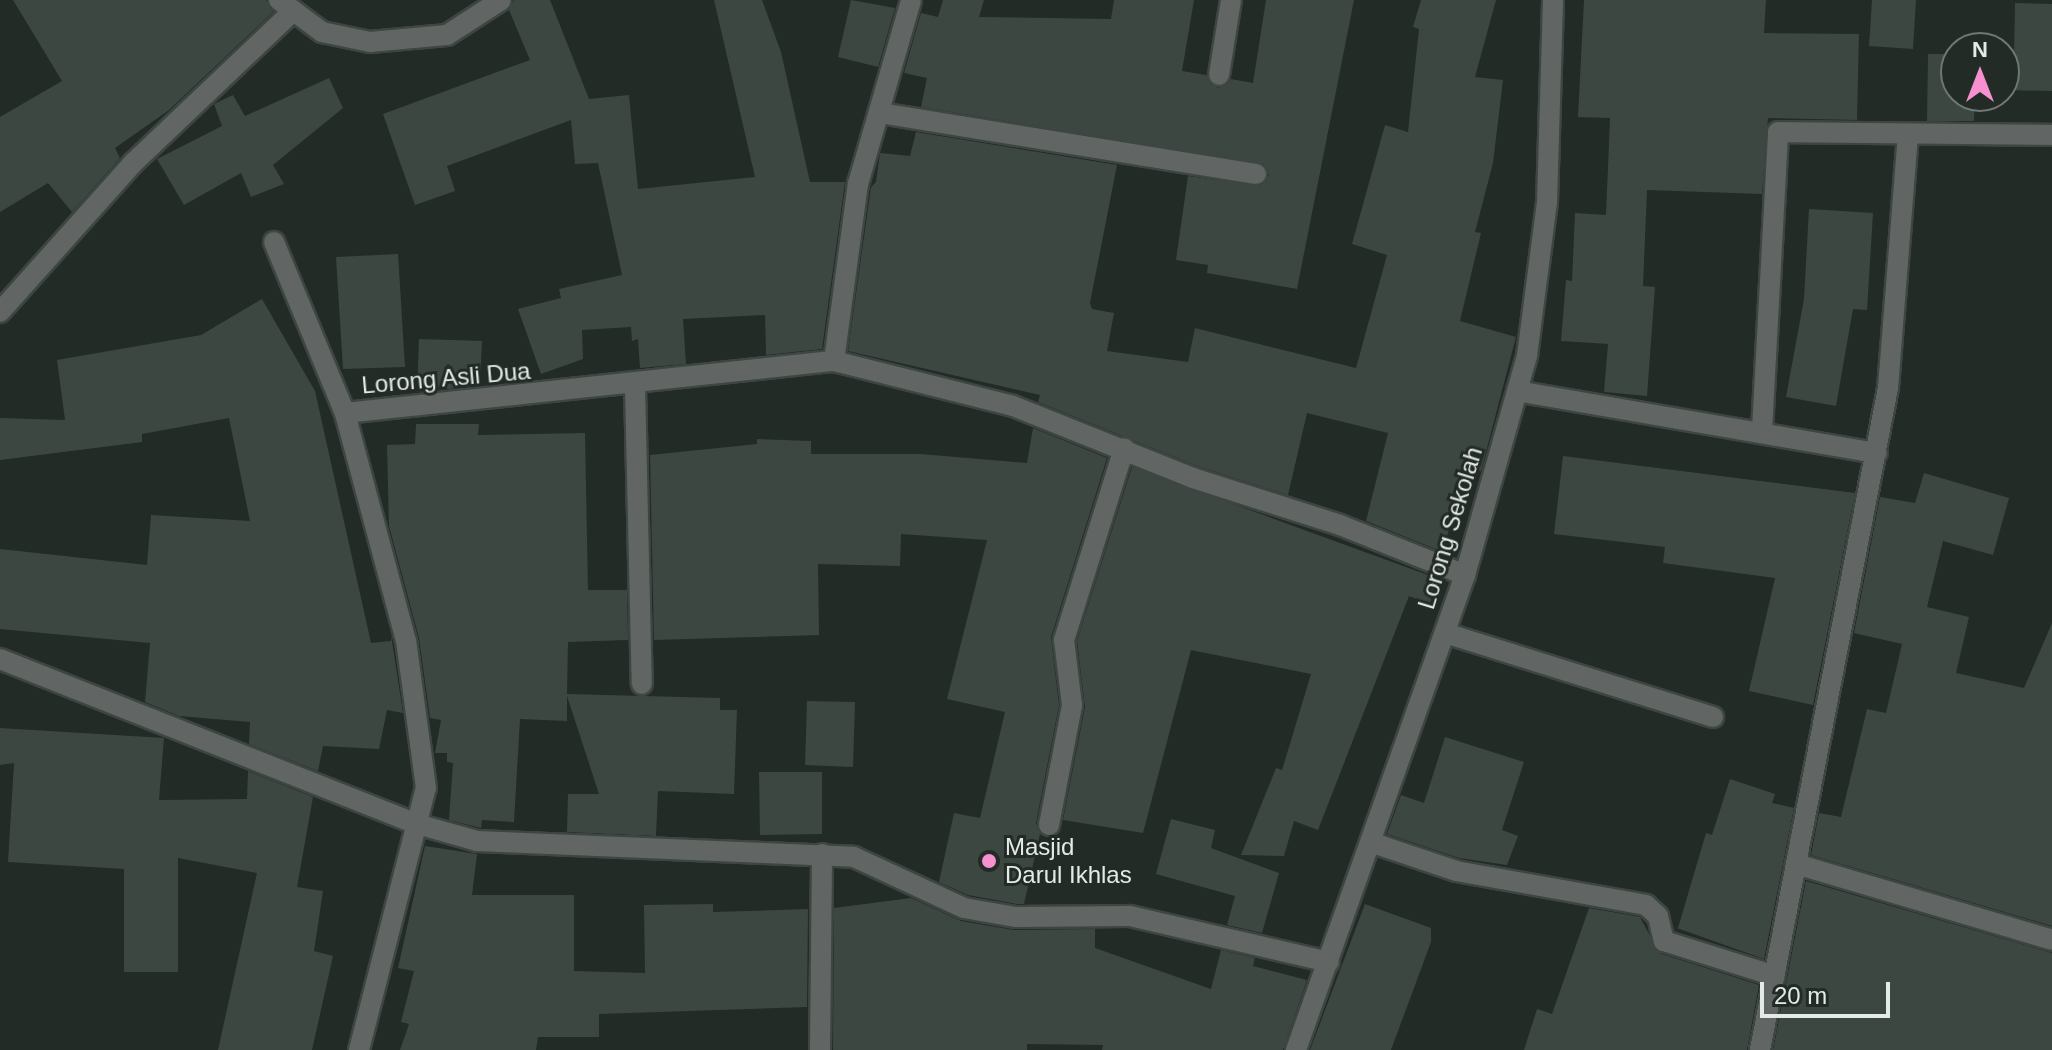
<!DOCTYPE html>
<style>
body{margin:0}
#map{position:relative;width:2052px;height:1050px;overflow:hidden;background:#222b26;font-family:Arial,sans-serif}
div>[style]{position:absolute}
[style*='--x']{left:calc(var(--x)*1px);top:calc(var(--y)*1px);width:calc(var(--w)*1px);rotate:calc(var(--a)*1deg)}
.building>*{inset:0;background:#3d4741}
.roads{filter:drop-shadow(2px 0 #3d4641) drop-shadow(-2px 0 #3d4641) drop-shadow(0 2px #3d4641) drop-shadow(0 -2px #3d4641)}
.minor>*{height:20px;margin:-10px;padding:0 10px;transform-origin:10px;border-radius:10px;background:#616664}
.dots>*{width:22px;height:22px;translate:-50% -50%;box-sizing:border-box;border:4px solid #222b26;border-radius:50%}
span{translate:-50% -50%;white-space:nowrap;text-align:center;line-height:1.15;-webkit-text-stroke:6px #222b26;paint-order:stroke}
.street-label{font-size:24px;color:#e4eae7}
.poi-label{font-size:24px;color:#e4eae7}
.left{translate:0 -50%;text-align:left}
.north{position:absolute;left:1940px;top:32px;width:80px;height:80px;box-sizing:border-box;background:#222b26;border:2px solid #707773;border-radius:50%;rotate:0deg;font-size:22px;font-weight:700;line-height:32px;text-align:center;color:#e4eae7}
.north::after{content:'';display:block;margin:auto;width:28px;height:36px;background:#f690cf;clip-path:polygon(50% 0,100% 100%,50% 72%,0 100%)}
.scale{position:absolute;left:1760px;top:982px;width:130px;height:36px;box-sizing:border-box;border:4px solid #e4eae7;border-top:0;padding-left:10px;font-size:24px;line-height:28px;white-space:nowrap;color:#e4eae7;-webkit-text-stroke:6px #222b26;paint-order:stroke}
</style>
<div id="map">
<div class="building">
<div style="clip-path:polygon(13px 0,266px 0,273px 12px,169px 110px,115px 148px,120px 158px,72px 212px,48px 183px,0 212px,0 117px,62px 81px)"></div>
<div style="clip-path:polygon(514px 0,550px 0,589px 99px,629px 95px,638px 189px,755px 177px,714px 0,762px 0,781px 52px,810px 182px,845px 182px,822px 349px,766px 355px,765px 315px,683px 319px,686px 364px,640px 368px,638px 339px,632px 341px,631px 327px,582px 330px,583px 359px,541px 374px,518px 309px,561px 298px,559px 289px,622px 275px,598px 163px,575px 164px,571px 120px,447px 166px,455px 191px,415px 205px,383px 114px,530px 60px,509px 10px)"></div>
<div style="clip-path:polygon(851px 0,895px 8px,878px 67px,838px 57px)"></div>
<div style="clip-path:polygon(943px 0,984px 0,979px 17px,1111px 19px,1114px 0,1194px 0,1182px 71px,1206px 75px,1218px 88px,1231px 79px,1253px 83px,1266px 0,1354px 0,1297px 289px,1207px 273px,1208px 265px,1176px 260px,1188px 176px,1260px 186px,1269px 175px,1264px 164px,921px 107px,927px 78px,904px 73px,921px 13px,938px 17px)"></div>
<div style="clip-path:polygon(1421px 0,1496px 0,1475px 77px,1503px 80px,1493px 163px,1475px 232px,1481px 233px,1460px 321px,1516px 337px,1481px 471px,1465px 467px,1443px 552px,1366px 521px,1388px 433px,1307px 413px,1288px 495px,1197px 466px,1038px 402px,1040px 395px,848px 351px,871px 187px,876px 182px,880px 153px,910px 156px,916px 132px,1117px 165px,1090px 303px,1092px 309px,1114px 313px,1107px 351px,1188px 362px,1195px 328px,1356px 368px,1387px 255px,1352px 244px,1385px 125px,1408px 132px,1419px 29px,1413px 27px)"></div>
<div style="clip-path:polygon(1584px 0,1766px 0,1764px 33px,1859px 34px,1857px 120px,1768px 118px,1762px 194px,1647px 190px,1643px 286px,1655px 287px,1647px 396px,1604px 392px,1608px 344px,1561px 341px,1566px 280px,1572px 281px,1575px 213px,1606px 215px,1610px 118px,1578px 117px)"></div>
<div style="clip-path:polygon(1872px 0,1916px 0,1913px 49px,1869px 46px)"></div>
<div style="clip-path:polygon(2015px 3px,2052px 4px,2052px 91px,2004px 90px,2004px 55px,2014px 55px)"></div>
<div style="clip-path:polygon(1928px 54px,1956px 54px,1956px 96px,1975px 96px,1974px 121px,1927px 121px)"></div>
<div style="clip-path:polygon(329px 78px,343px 108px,273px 165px,284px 184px,251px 197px,241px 173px,184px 205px,157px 159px,222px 126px,214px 104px,233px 95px,245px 116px)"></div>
<div style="clip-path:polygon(1809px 209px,1873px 213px,1867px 310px,1853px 309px,1836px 406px,1786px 397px,1804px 299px)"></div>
<div style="clip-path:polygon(398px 254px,405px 367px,343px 369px,336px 257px)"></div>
<div style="clip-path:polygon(262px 299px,315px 391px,371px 643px,391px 641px,391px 635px,403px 713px,387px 710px,379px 749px,323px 746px,318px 771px,249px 744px,250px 722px,179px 716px,145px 702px,150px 643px,0 629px,0 549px,147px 565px,151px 515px,250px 521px,229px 418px,142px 434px,142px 442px,0 460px,0 418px,65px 420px,57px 360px,201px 335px)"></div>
<div style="clip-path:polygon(419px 339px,482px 341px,480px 386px,417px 392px)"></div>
<div style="clip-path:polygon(416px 424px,479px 424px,478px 435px,585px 433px,588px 590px,627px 590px,628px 640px,568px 642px,567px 694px,720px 698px,720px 710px,737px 710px,734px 794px,658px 791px,656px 836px,567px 832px,568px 794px,599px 794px,567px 696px,567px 721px,520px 719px,514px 822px,482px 820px,481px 828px,449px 820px,453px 763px,447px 762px,447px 753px,435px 753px,441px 720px,430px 718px,419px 638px,389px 526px,387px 445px,415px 444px)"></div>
<div style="clip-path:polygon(1033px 428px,1107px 458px,1051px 637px,1059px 705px,1036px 823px,1040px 834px,1024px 904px,1017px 904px,968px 895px,939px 882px,954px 813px,980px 818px,1005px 712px,947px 699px,987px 540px,901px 534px,900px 566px,818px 564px,819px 635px,654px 640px,650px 455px,757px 444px,757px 439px,811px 441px,811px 454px,920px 454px,1027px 463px)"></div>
<div style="clip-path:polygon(1563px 456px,1855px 493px,1813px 705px,1749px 691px,1775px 578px,1663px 563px,1665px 547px,1554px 534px)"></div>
<div style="clip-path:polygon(1132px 467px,1436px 578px,1430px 604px,1409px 596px,1318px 830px,1294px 821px,1284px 856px,1241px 855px,1276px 768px,1282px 770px,1311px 674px,1191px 650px,1143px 833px,1063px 820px,1085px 707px,1077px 641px)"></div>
<div style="clip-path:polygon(1924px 473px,2009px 498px,1993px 555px,1943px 541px,1927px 607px,1969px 617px,1956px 673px,2024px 688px,2052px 623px,2052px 926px,1811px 855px,1819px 813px,1841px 817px,1867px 709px,1886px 713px,1902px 644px,1854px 633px,1880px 497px,1915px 503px)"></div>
<div style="clip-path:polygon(807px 701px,855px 702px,853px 767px,805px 765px)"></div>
<div style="clip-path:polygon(0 728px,164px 738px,159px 800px,247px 799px,248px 771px,313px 797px,297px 887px,323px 891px,314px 951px,333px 956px,312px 1050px,218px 1050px,257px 873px,178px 858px,178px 972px,124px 972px,124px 869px,8px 862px,14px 763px,0 765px)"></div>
<div style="clip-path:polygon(1445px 737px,1524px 762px,1502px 830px,1518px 836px,1507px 865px,1459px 858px,1387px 834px,1401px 795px,1424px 803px)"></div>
<div style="clip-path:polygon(759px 772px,822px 772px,822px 834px,760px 835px)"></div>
<div style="clip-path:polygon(1730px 779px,1775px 794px,1772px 803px,1794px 808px,1764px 959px,1674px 927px,1678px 928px,1706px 833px,1712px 835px)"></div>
<div style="clip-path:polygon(1171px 819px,1215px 830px,1211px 848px,1279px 873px,1262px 933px,1227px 925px,1235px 896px,1156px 874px)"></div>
<div style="clip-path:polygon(425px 846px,477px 854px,472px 895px,574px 895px,574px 971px,645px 973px,644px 905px,713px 904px,713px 912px,808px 909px,807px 1007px,599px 1014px,599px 1037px,538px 1037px,536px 1050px,400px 1050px,409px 1024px,401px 1022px,414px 971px,398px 968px)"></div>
<div style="clip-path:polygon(1806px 881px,2052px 953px,2052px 1050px,1773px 1050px)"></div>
<div style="clip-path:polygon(911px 898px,961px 921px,1014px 930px,1095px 929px,1095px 948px,1211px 989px,1221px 950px,1255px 958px,1253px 966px,1307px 980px,1283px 1050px,1102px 1050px,1103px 1045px,1027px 1044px,1027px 1050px,833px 1050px,834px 908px)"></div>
<div style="clip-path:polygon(1365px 904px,1431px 928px,1431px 942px,1391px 1050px,1310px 1050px)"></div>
<div style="clip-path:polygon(1589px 908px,1640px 917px,1659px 953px,1759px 985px,1747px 1050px,1524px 1050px,1537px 1009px,1552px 1014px)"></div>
</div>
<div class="roads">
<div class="minor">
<div style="--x:279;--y:0;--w:54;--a:36.7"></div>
<div style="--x:322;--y:32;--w:49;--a:11.8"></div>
<div style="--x:370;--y:42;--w:77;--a:-5.2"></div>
<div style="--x:447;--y:35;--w:64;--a:-32.9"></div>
<div style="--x:1219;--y:75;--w:76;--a:-80.9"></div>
<div style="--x:880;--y:113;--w:381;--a:9.2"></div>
<div style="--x:274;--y:242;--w:185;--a:67.5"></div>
<div style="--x:0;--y:312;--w:200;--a:-48.2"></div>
<div style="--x:133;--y:163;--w:221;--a:-43.5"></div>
<div style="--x:834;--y:361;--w:179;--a:-82.3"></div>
<div style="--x:858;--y:184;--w:191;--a:-73.9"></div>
<div style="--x:635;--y:386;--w:298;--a:88.7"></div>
<div style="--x:1517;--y:391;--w:365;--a:9.8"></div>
<div style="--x:1762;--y:430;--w:298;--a:-86.9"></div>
<div style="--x:1778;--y:132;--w:274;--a:0.6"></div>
<div style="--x:1445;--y:633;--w:281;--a:17.4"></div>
<div style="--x:0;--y:659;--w:448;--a:21.6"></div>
<div style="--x:417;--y:824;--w:62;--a:15.8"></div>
<div style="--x:477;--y:841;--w:377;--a:2.4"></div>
<div style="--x:854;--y:857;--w:121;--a:24.9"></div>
<div style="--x:964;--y:908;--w:53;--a:9.8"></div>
<div style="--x:1016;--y:917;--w:114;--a:-0.5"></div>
<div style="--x:1130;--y:916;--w:204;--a:13"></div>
<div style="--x:1049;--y:825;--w:122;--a:-79.1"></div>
<div style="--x:1072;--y:705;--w:65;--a:-97"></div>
<div style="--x:1064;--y:640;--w:201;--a:-72.6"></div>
<div style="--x:1373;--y:843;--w:88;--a:18.6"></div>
<div style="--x:1456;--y:871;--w:193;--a:10.1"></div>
<div style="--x:1646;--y:905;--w:16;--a:43"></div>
<div style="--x:1658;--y:916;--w:26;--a:77"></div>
<div style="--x:1664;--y:941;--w:116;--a:17.5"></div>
<div style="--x:1796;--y:864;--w:267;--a:16.5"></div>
<div style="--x:359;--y:1050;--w:270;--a:-75.7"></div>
<div style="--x:426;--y:788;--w:148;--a:-97.7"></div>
<div style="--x:406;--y:641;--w:236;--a:-105"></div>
<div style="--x:345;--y:413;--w:492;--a:-6.1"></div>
<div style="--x:834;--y:361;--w:185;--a:14.1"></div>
<div style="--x:1013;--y:406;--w:194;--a:21.8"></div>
<div style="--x:1193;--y:478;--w:154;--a:17.7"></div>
<div style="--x:1340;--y:525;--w:135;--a:21.8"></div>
<div style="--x:820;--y:1050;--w:196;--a:-89.4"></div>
<div style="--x:1296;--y:1050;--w:504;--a:-70.41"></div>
<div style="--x:1465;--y:575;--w:228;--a:-74.2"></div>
<div style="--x:1527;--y:356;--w:154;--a:-82.6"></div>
<div style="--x:1547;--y:203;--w:203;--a:-88.3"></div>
<div style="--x:1760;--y:1050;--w:674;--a:-79.06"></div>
<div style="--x:1888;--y:388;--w:253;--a:-85.5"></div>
</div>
</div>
<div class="dots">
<div style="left:989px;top:861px;background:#f690cf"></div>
</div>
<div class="street-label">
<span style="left:446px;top:378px;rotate:-5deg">Lorong Asli Dua</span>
<span style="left:1450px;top:528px;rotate:-73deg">Lorong Sekolah</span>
</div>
<div class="poi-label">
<span class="left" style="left:1005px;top:861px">Masjid<br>Darul Ikhlas</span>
</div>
<div class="north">N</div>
<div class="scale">20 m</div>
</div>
